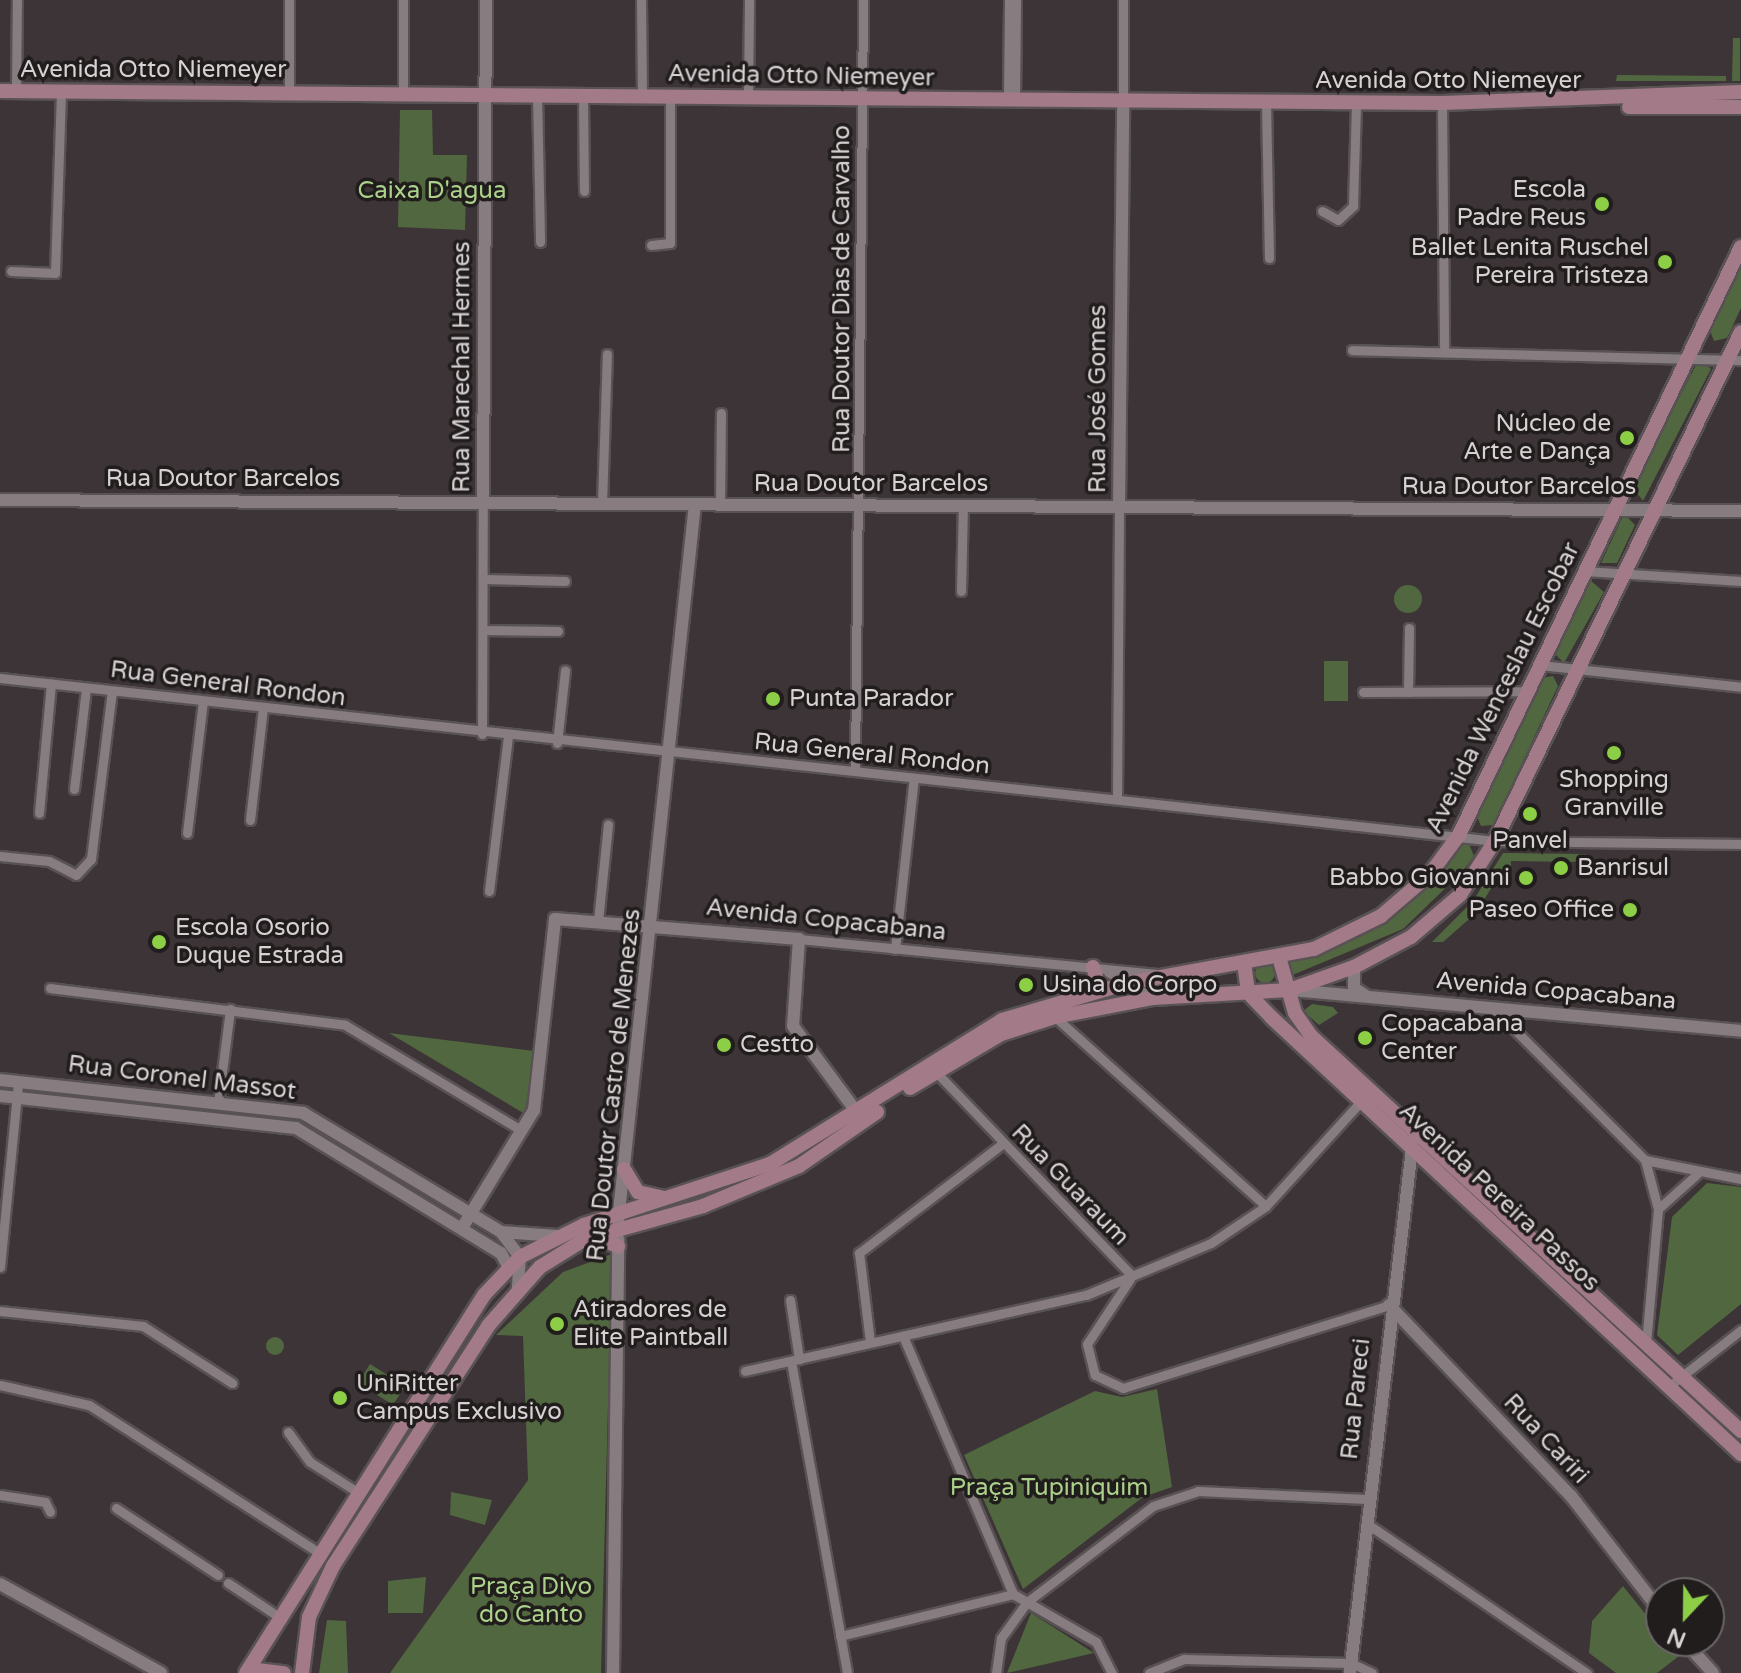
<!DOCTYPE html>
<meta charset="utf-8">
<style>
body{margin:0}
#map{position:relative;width:1741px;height:1673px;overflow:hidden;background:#3c3436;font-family:"Varela Round",sans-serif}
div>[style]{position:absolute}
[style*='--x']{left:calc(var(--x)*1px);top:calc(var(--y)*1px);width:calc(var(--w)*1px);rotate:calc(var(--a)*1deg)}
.green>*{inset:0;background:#51673f}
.round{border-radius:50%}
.roads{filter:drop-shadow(2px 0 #595254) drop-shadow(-2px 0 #595254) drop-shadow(0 2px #595254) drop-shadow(0 -2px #595254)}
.minor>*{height:9px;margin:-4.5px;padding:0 4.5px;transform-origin:4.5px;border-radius:4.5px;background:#877d80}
.tertiary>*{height:12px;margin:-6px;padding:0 6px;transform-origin:6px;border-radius:6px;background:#877d80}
.secondary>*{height:14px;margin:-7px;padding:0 7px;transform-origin:7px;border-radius:7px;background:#a37b88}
.dots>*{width:22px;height:22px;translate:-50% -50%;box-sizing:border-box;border:4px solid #211d1d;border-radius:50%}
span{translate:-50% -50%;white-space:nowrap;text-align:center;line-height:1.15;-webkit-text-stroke:7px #211d1d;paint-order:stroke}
.street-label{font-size:24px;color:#d7d1d3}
.poi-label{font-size:24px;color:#d7d1d3}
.right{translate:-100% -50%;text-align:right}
.left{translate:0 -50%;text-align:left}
.park-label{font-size:24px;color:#abd18b}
.north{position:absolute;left:1645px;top:1577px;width:80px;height:80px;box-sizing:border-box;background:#211d1d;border:2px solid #6a6566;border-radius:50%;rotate:202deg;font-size:22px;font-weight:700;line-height:32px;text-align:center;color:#d7d1d3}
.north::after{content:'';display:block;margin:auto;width:28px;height:36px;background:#8cce45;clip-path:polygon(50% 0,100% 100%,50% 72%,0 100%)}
</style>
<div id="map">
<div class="green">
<div style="clip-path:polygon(1733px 38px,1740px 38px,1740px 81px,1732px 81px)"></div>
<div style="clip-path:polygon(1617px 75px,1726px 76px,1726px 81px,1616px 81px)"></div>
<div style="clip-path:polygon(400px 110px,432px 110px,433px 155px,467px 155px,465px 230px,398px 227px)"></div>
<div style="clip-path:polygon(1741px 259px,1741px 308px,1727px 338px,1714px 341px,1709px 328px)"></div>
<div style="clip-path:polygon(1699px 359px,1711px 369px,1643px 501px,1633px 488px)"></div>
<div style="clip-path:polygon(1624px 514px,1635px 525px,1617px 563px,1601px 563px)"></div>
<div style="clip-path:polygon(1590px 580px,1604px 592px,1564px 663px,1554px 653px)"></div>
<div class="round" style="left:1394px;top:585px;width:28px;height:28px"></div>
<div style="clip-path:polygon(1324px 661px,1348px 661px,1348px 701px,1324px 701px)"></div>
<div style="clip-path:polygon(1553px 676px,1558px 686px,1493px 825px,1481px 826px,1476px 814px,1542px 678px)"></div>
<div style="clip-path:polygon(1469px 844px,1474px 856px,1462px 872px,1403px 929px,1290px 976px,1286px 963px,1372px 929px,1458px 846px)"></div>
<div style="clip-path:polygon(1503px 853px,1587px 854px,1587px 862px,1511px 861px,1511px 885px,1493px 885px,1476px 913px,1443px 942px,1432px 942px,1473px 901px)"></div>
<div class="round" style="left:1255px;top:963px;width:20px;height:20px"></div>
<div style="clip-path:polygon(1312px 1004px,1333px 1007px,1338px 1013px,1319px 1025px,1303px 1011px)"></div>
<div style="clip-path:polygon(389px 1033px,534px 1051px,525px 1114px)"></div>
<div style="clip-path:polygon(1707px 1183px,1741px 1187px,1741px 1304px,1678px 1355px,1657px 1335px,1672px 1217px)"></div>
<div style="clip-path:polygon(612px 1254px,601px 1673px,390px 1673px,528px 1480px,523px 1336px,496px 1335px,563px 1272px)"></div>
<div class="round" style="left:266px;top:1337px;width:18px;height:18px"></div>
<div style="clip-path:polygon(370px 1364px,405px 1386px,393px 1405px,358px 1383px)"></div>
<div style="clip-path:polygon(1157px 1389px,1172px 1487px,1143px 1497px,1023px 1589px,964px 1455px,1095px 1391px,1122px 1397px)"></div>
<div style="clip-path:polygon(451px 1492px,492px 1500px,485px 1525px,450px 1515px)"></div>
<div style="clip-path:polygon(426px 1577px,423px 1613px,388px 1613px,388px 1581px)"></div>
<div style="clip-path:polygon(1623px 1586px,1679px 1656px,1657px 1673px,1616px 1673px,1589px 1653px,1592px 1621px)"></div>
<div style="clip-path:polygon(1031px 1613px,1094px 1653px,1007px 1673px)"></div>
<div style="clip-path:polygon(327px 1620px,346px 1621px,348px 1673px,319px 1673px)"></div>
</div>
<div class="roads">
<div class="minor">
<div style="--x:289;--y:0;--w:93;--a:90"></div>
<div style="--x:641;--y:0;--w:96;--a:89.4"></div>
<div style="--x:16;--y:91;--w:91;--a:-89.4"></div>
<div style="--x:403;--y:94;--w:94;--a:-90"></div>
<div style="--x:537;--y:95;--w:147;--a:88.8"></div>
<div style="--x:583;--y:96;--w:95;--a:89.4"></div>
<div style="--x:748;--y:99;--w:99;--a:-89.4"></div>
<div style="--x:1008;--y:100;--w:100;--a:-89.4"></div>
<div style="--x:1015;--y:100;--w:100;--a:-89.4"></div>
<div style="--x:1123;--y:101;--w:101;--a:-90"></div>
<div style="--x:1266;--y:102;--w:156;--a:88.9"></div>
<div style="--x:1442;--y:103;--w:248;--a:89.5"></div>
<div style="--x:1322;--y:211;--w:18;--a:29"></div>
<div style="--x:1338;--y:220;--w:21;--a:-43"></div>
<div style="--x:1353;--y:206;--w:103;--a:-88.3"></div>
<div style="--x:651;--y:245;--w:19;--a:-6"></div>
<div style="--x:670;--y:243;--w:146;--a:-90"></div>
<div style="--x:11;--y:271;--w:44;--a:2.6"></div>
<div style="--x:55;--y:273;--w:182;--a:-88.1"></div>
<div style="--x:1352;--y:350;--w:389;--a:1.5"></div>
<div style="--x:602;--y:503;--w:149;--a:-88.1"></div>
<div style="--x:720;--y:504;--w:91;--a:-89.4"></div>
<div style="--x:1585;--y:571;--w:156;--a:3.7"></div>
<div style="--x:484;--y:579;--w:81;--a:1.4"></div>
<div style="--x:961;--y:591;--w:85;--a:-88.7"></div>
<div style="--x:483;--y:630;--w:75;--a:0.8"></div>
<div style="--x:1540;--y:665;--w:202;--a:6.2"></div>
<div style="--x:0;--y:678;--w:1504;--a:6.22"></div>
<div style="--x:1495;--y:841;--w:246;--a:0.7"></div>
<div style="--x:1363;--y:692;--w:165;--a:-0.3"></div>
<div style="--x:1408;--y:692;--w:64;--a:-89.1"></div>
<div style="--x:482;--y:734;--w:232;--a:-89.8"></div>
<div style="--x:557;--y:743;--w:73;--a:-83.7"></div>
<div style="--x:855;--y:770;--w:770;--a:-89.4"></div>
<div style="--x:74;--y:789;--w:102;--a:-83.2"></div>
<div style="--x:1117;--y:799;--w:292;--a:-89.6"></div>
<div style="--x:39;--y:813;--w:130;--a:-84.7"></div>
<div style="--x:250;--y:820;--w:113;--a:-83.4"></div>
<div style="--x:187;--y:833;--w:133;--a:-83.1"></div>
<div style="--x:0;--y:856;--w:49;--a:5.8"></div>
<div style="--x:49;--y:861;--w:30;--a:27"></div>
<div style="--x:76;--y:875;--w:22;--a:-47"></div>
<div style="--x:91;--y:859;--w:169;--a:-82.9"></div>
<div style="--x:489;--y:891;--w:155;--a:-83"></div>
<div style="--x:598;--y:921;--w:97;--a:-84.1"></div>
<div style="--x:799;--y:939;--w:362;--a:5.6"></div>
<div style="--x:895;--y:949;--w:172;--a:-83.7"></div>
<div style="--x:1108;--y:972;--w:52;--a:30"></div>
<div style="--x:50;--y:988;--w:297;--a:7.1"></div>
<div style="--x:345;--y:1025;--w:205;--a:30.8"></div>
<div style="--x:1492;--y:1007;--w:216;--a:45"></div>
<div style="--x:1645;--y:1160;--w:98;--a:11.2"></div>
<div style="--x:1055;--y:1017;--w:283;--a:41.9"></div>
<div style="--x:935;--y:1071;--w:284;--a:46.1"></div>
<div style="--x:218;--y:1103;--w:95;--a:-82.7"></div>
<div style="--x:1645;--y:1160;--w:51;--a:75.1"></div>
<div style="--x:1658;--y:1209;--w:136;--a:95.1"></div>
<div style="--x:1658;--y:1209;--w:52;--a:-41.9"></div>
<div style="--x:0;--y:1267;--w:186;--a:-84.4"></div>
<div style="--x:1130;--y:1279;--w:78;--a:123.5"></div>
<div style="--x:1087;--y:1344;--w:32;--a:76"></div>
<div style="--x:1095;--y:1375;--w:31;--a:25"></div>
<div style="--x:1123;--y:1388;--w:279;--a:-17.3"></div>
<div style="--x:790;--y:1300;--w:60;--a:81.3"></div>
<div style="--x:0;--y:1311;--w:144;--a:6"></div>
<div style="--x:143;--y:1326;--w:106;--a:32.6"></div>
<div style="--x:903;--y:1336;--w:280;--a:66.9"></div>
<div style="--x:870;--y:1342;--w:90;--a:-97"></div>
<div style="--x:859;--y:1253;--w:180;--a:-37.3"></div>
<div style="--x:791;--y:1361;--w:317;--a:79.8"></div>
<div style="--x:745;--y:1371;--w:349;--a:-12.6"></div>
<div style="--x:1086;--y:1295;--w:135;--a:-22.6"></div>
<div style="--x:1211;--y:1243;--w:66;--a:-33.9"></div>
<div style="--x:1266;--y:1206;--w:146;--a:-47.8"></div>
<div style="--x:0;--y:1385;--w:91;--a:12.7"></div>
<div style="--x:89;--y:1405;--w:276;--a:32.7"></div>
<div style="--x:1668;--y:1387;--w:93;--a:-38"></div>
<div style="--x:288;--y:1432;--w:37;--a:54"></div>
<div style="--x:310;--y:1462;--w:58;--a:32.3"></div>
<div style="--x:0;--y:1495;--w:46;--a:8.8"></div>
<div style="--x:45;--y:1502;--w:11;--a:63"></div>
<div style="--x:116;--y:1508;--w:122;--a:33.3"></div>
<div style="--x:1366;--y:1523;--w:267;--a:34.2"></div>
<div style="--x:228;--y:1583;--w:65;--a:33.7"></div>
<div style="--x:840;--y:1636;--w:178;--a:-13.6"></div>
<div style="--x:1013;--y:1594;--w:96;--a:30"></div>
<div style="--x:1096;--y:1642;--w:35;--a:63"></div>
<div style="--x:996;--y:1673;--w:35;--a:-82"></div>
<div style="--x:1001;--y:1638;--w:44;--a:-54.2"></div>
<div style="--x:1027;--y:1602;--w:158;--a:-37.3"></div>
<div style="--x:1153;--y:1506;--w:47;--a:-18.4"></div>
<div style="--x:1198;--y:1491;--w:169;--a:2.7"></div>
<div style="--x:1149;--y:1673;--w:38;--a:-22"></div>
<div style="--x:1184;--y:1659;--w:167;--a:1.4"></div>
<div style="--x:1351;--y:1663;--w:23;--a:25"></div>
</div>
<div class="tertiary">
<div style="--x:0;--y:500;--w:1741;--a:0.36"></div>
<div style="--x:483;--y:502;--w:502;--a:-89.66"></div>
<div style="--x:1119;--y:507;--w:406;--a:-89.4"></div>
<div style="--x:1354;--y:967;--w:21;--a:90"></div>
<div style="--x:1354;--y:988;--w:14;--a:34"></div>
<div style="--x:1292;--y:990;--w:451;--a:5.2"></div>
<div style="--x:0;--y:1080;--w:305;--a:6.2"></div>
<div style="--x:303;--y:1113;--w:231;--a:31"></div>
<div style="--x:501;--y:1232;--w:31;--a:53"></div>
<div style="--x:520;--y:1257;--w:32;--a:94"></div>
<div style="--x:0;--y:1096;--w:298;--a:6.2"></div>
<div style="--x:296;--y:1128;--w:240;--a:31.4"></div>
<div style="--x:501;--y:1253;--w:15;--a:62"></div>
<div style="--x:618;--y:1221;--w:721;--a:-83.87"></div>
<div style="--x:462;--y:1228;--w:138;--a:-58.6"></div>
<div style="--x:534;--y:1110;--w:192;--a:-83.7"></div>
<div style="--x:555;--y:919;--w:245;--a:4.7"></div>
<div style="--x:799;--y:939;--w:87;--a:93.9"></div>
<div style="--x:793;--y:1026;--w:109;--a:53.5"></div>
<div style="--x:501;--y:1232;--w:56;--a:4.1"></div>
<div style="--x:1389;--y:1305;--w:264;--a:46.4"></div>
<div style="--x:1571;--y:1496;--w:147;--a:52.2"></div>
<div style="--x:0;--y:1584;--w:184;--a:28.9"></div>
<div style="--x:1684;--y:1641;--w:43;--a:47.8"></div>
<div style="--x:613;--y:1673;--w:434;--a:-89.3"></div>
<div style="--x:1350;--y:1673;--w:537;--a:-83.26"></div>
</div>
<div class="secondary">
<div style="--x:0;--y:91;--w:1442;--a:0.48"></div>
<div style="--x:1442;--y:103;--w:299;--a:-2.1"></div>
<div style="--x:1629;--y:107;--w:112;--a:0"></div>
<div style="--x:1279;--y:957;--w:58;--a:74.1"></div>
<div style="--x:1295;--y:1013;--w:28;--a:55"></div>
<div style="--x:1311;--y:1036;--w:584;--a:42.57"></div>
<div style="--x:1244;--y:963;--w:30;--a:82"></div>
<div style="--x:1248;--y:993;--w:33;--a:46"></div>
<div style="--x:1271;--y:1017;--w:642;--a:42.92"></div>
<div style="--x:1093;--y:967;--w:24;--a:73"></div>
<div style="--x:910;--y:1088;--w:106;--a:-30.7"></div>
<div style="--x:1001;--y:1034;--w:57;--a:-17.5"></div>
<div style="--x:1055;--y:1017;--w:100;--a:-11"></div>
<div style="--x:1153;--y:998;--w:136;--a:-3.4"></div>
<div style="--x:1289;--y:990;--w:69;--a:-19.5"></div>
<div style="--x:1354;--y:967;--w:64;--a:-27.8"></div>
<div style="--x:1411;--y:937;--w:65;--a:-40.6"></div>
<div style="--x:1460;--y:895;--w:64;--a:-57.1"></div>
<div style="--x:1495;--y:841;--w:565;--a:-64.21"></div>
<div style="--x:624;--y:1169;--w:27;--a:59"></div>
<div style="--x:638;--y:1192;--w:27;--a:13"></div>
<div style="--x:594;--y:1237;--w:26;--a:21"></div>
<div style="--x:249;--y:1669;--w:35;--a:7"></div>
<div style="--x:246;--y:1673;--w:447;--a:-57.8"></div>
<div style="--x:484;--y:1295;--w:52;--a:-46.5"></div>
<div style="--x:520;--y:1257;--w:72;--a:-26.6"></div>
<div style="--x:584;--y:1225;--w:196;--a:-18.2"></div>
<div style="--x:770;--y:1164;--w:273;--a:-31.8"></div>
<div style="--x:1002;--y:1020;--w:131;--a:-16.4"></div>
<div style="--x:1128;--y:983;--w:189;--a:-10.4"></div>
<div style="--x:1314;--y:949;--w:75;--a:-26.2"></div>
<div style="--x:1381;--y:916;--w:65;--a:-40.6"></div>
<div style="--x:1430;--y:874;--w:49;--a:-53.4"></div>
<div style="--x:1459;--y:835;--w:652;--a:-64.38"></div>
<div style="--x:302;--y:1673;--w:56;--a:-82.9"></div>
<div style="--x:309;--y:1617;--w:56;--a:-64.8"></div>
<div style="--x:333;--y:1566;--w:286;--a:-57.1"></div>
<div style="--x:488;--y:1326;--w:79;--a:-48.6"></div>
<div style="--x:540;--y:1267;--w:53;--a:-31.9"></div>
<div style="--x:585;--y:1239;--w:123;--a:-15.6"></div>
<div style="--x:703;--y:1206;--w:104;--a:-22.6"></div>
<div style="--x:799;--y:1166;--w:95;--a:-34.7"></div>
</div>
</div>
<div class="dots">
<div style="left:1602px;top:204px;background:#8cce45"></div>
<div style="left:1665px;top:262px;background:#8cce45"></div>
<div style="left:1627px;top:438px;background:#8cce45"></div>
<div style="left:773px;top:699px;background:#8cce45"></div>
<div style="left:1614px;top:753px;background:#8cce45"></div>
<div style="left:1530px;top:814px;background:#8cce45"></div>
<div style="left:1561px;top:868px;background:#8cce45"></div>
<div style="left:1526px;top:878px;background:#8cce45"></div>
<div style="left:1630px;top:910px;background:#8cce45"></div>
<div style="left:159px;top:942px;background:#8cce45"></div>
<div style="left:1026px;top:985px;background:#8cce45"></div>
<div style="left:1365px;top:1038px;background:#8cce45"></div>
<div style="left:724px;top:1045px;background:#8cce45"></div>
<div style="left:557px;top:1324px;background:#8cce45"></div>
<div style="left:340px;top:1398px;background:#8cce45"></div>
</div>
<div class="street-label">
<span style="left:153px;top:70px">Avenida Otto Niemeyer</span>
<span style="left:801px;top:76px;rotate:1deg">Avenida Otto Niemeyer</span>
<span style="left:1448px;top:81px">Avenida Otto Niemeyer</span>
<span style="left:842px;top:289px;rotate:-90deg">Rua Doutor Dias de Carvalho</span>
<span style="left:462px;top:367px;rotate:-90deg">Rua Marechal Hermes</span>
<span style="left:1098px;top:399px;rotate:-90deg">Rua José Gomes</span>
<span style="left:223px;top:479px">Rua Doutor Barcelos</span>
<span style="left:871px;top:484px">Rua Doutor Barcelos</span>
<span style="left:1519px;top:487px">Rua Doutor Barcelos</span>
<span style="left:228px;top:684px;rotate:7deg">Rua General Rondon</span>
<span style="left:1503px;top:688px;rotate:-64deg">Avenida Wenceslau Escobar</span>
<span style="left:872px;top:754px;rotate:6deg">Rua General Rondon</span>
<span style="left:826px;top:920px;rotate:6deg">Avenida Copacabana</span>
<span style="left:1556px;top:991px;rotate:5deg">Avenida Copacabana</span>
<span style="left:182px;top:1078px;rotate:7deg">Rua Coronel Massot</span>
<span style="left:614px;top:1085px;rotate:-84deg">Rua Doutor Castro de Menezes</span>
<span style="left:1070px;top:1185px;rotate:46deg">Rua Guaraum</span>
<span style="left:1499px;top:1197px;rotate:43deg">Avenida Pereira Passos</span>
<span style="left:1356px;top:1399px;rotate:-84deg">Rua Pareci</span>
<span style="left:1546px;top:1439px;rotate:47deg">Rua Cariri</span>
</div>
<div class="poi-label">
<span class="right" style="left:1586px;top:204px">Escola<br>Padre Reus</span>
<span class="right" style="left:1649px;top:262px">Ballet Lenita Ruschel<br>Pereira Tristeza</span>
<span class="right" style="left:1611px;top:438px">Núcleo de<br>Arte e Dança</span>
<span class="left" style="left:789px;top:699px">Punta Parador</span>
<span style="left:1614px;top:794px">Shopping<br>Granville</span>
<span style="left:1530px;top:841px">Panvel</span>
<span class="left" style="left:1577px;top:868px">Banrisul</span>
<span class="right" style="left:1510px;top:878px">Babbo Giovanni</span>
<span class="right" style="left:1614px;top:910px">Paseo Office</span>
<span class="left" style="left:175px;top:942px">Escola Osorio<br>Duque Estrada</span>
<span class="left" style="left:1042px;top:985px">Usina do Corpo</span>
<span class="left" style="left:1381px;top:1038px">Copacabana<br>Center</span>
<span class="left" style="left:740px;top:1045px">Cestto</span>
<span class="left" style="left:573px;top:1324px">Atiradores de<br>Elite Paintball</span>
<span class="left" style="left:356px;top:1398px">UniRitter<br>Campus Exclusivo</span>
</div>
<div class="park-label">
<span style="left:432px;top:191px">Caixa D'agua</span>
<span style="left:1049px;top:1488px">Praça Tupiniquim</span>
<span style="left:531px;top:1601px">Praça Divo<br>do Canto</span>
</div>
<div class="north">N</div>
</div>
